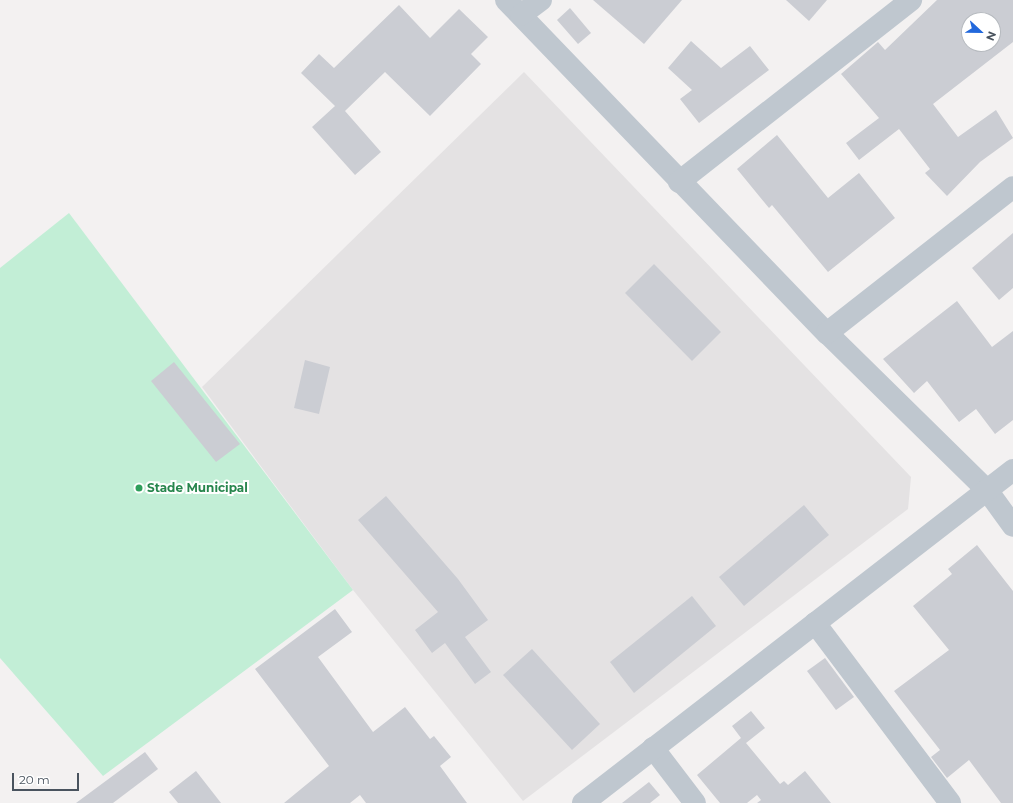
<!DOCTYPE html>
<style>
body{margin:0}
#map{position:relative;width:1013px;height:803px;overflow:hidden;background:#f3f1f1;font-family:Montserrat,sans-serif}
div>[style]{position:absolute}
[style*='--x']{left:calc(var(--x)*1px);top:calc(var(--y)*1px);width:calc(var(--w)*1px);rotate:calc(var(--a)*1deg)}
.education>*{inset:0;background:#e4e2e3}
.green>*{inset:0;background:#c2eed6}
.building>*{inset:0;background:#cbcdd3}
.minor>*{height:22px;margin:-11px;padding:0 11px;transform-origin:11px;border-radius:11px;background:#bfc7cf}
.dots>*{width:11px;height:11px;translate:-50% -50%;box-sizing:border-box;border:2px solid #fff;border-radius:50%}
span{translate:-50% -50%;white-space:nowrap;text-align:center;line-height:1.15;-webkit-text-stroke:4px #fff;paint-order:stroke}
.leisure-label{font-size:12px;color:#27864d;font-weight:700}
.left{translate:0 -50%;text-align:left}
.north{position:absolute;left:961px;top:12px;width:40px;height:40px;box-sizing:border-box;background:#fff;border:1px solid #b6babf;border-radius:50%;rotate:112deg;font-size:11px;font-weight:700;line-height:16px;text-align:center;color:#49535e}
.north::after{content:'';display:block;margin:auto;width:14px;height:18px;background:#2268dc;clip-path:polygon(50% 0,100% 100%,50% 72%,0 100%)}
.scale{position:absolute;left:12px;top:773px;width:67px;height:18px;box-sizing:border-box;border:2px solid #49535e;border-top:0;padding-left:5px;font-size:12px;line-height:14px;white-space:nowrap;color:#49535e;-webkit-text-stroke:3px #fff;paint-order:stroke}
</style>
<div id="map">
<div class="education">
<div style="clip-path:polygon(524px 72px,911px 477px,908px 509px,523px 801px,353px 590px,202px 387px)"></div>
</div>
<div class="green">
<div style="clip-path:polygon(69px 213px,353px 590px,103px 776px,0 658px,0 268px)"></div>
</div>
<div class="building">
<div style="clip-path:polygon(593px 0,682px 0,644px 44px)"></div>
<div style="clip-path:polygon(786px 0,827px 0,809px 21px)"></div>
<div style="clip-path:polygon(evenodd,937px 0,1013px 0,1013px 42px,933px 104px,958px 137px,996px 110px,1013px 138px,980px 162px,947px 196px,925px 173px,930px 169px,899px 129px,859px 160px,846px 143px,879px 118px,841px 74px,878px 42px,885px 50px,937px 0,969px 20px,993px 20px,993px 44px,969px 44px,969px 20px)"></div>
<div style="clip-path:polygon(399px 5px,430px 38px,459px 9px,488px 37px,471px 54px,481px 64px,430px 116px,385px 72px,345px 111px,381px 152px,355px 175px,312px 127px,335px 106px,301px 73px,319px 54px,334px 68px)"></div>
<div style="clip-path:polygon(570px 8px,591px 33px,578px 44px,557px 20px)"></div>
<div style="clip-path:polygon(691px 41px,721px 68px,750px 46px,769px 70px,699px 123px,680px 99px,692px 90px,668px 68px)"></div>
<div style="clip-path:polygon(777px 135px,828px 198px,859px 173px,895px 218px,828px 272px,772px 205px,769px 208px,737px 169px)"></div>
<div style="clip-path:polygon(1013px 233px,1013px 288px,999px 300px,972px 268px)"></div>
<div style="clip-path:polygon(654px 264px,721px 332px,692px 361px,625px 293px)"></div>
<div style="clip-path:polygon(957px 301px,992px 347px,1013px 331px,1013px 420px,995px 434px,976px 409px,959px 422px,927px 381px,914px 393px,883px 359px)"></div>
<div style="clip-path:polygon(305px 360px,330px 367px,319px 414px,294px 408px)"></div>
<div style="clip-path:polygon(174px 362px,240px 444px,216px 462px,151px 381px)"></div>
<div style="clip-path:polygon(386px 496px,458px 579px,488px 620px,465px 637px,491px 672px,475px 684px,445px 643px,432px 653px,415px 630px,438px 612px,358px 520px)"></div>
<div style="clip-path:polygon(804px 505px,829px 535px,744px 606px,719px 577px)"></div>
<div style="clip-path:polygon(977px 545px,1013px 591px,1013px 803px,1001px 803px,969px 760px,947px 778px,931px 757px,940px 750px,894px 691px,949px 650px,913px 606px,952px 574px,948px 569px)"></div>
<div style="clip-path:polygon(692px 596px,716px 626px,634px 693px,610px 662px)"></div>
<div style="clip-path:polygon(335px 609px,352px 632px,318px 657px,373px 732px,405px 707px,430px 739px,434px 736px,451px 757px,440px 766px,467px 803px,366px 803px,360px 795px,350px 803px,284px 803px,329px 766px,255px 669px)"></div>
<div style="clip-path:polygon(532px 649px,600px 724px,572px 750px,503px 675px)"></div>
<div style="clip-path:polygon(825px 658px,854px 697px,836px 710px,807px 671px)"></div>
<div style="clip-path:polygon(751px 711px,765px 728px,746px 743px,780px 784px,784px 781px,788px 785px,805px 771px,831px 803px,757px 803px,761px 800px,757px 795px,747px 803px,720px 803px,697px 775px,741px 738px,732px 726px)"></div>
<div style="clip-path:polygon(145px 752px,158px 769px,113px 803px,76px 803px)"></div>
<div style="clip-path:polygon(196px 771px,221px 803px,178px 803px,169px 792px)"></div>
<div style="clip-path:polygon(649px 782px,660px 795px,650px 803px,622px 803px)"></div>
</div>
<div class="minor">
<div style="--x:506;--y:0;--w:463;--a:46.1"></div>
<div style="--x:827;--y:333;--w:224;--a:44.5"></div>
<div style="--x:987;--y:490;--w:44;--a:54.2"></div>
<div style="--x:521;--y:15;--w:25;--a:-37"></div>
<div style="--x:679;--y:182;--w:295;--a:-38.1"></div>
<div style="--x:827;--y:333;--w:236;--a:-38.1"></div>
<div style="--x:815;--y:623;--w:225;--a:53.1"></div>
<div style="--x:653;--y:748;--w:69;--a:52.6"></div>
<div style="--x:583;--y:803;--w:544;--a:-37.75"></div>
</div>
<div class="dots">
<div style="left:139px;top:488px;background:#2e9e5b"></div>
</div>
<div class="leisure-label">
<span class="left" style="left:147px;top:488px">Stade Municipal</span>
</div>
<div class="north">N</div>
<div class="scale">20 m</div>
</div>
